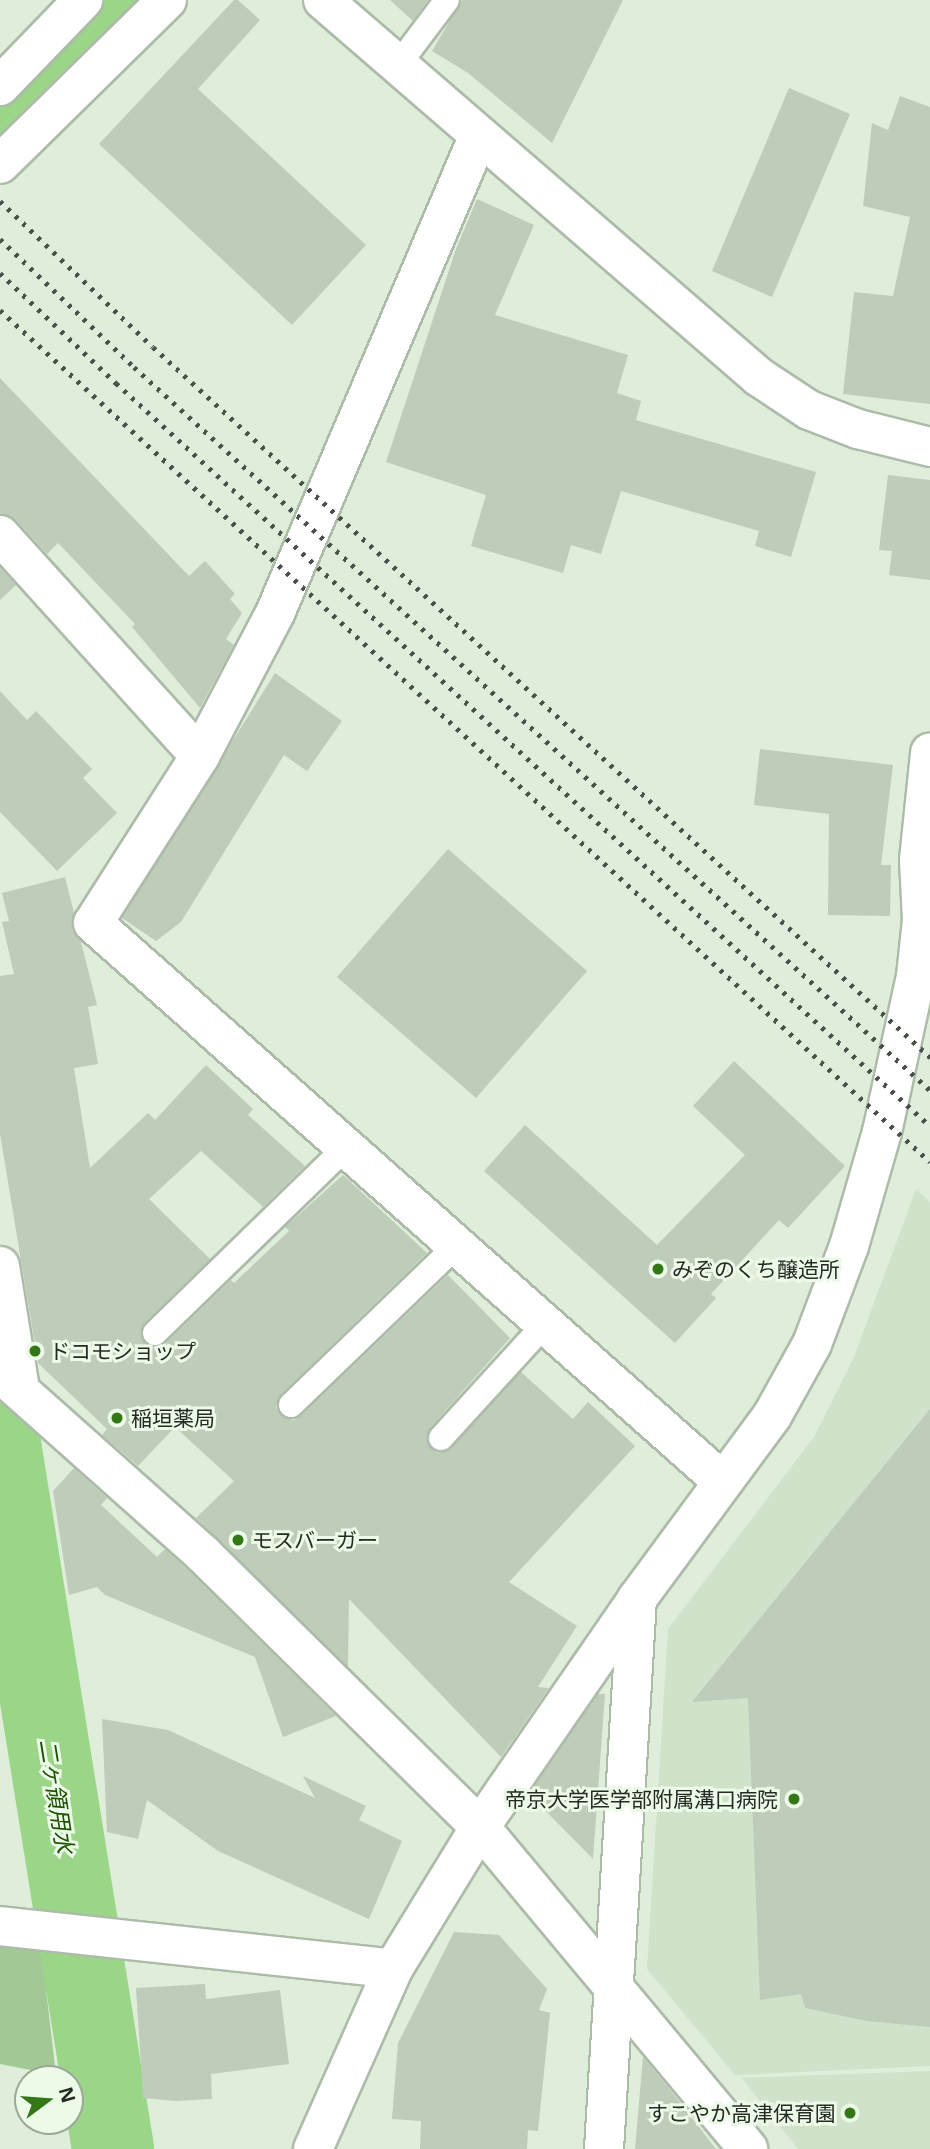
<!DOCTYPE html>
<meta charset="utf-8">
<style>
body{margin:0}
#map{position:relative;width:930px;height:2149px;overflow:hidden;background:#dfeddb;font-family:"Noto Sans","Noto Sans JP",sans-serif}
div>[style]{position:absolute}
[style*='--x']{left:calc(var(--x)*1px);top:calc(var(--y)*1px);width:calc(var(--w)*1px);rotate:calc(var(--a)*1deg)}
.built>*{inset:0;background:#d0e3ca}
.green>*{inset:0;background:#a2c896}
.river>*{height:82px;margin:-41px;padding:0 41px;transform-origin:41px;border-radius:41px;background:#9ad588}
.building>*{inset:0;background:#beccba}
.roads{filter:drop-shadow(2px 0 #adbba9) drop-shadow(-2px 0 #adbba9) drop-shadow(0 2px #adbba9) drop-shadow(0 -2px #adbba9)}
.lane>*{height:24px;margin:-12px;padding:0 12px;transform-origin:12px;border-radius:12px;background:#fff}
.street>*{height:38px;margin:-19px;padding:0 19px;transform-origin:19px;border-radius:19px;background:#fff}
.rail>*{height:5px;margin-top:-2.5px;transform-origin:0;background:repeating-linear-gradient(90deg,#4a5148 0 3.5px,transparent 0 10.5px)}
.dots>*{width:19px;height:19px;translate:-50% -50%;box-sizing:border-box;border:4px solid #ecfae8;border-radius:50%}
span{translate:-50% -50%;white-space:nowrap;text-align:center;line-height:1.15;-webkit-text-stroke:6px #ecfae8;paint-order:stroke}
.poi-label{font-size:21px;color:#252a23}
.left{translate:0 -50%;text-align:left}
.right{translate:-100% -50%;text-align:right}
.water-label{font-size:23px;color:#1c5200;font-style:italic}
.north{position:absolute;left:14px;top:2065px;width:70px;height:70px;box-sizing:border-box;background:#ecfae8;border:2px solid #9ca799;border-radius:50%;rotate:74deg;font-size:19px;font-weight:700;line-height:28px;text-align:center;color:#252a23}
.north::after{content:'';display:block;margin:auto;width:24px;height:32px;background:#347716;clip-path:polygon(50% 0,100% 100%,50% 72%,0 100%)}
</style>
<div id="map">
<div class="built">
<div style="clip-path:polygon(916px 1189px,930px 1202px,930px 2066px,735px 2075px,647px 1969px,668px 1629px,814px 1437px,854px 1357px)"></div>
<div style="clip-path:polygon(930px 2071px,930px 2149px,798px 2149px,742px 2078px)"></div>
</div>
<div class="green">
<div style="clip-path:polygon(0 1941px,41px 1947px,56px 2075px,0 2064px)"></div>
</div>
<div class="river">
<div style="--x:0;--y:128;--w:177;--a:-46.4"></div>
<div style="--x:0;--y:1444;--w:714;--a:80.89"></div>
</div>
<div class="building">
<div style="clip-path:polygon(234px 0,238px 0,260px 20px,198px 89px,366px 245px,292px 325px,99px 144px)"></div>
<div style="clip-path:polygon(390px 0,428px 0,413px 21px)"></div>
<div style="clip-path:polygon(462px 0,623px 0,552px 143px,468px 73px,432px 51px)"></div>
<div style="clip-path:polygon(789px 88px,850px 114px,772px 297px,712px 271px)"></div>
<div style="clip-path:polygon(900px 96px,930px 107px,930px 404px,843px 394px,854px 292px,893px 296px,910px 217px,863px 206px,872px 123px,888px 130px)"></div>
<div style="clip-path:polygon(477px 199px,534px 225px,495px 315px,628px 355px,617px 393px,641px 401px,636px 420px,816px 472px,791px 557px,755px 546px,759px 531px,621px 491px,601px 554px,571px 545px,563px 573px,471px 546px,486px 495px,386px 462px,456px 249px)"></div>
<div style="clip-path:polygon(0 378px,189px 576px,205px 561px,235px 594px,230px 599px,242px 613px,226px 639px,234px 645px,200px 708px,132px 627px,135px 624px,58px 543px,47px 554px,16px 520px,0 514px)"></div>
<div style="clip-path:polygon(888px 475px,930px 480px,930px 580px,889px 575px,892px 551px,879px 550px)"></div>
<div style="clip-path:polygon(0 568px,16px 585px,0 600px)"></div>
<div style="clip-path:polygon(275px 673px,342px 721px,307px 771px,284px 755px,181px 922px,156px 941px,122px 918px)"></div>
<div style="clip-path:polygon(0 691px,27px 720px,36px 711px,92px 769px,83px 778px,117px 813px,57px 871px,0 812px)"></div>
<div style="clip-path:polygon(760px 749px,893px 765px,881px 865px,891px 865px,890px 916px,828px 915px,829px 814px,754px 805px)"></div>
<div style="clip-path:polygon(448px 849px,587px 971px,476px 1098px,337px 977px)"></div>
<div style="clip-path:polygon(65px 877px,74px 913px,72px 930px,81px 942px,97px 1005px,88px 1007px,98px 1064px,74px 1068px,90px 1168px,148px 1113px,155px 1120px,206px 1065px,253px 1109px,248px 1115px,305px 1166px,263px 1207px,201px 1151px,149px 1199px,210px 1259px,144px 1323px,141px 1336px,145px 1344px,158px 1348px,165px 1344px,231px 1280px,234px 1283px,289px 1231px,285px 1227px,343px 1175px,427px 1253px,281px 1394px,276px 1408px,281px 1416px,294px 1420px,301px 1416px,448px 1275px,510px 1338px,430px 1428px,427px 1442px,432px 1449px,438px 1453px,451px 1448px,521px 1372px,573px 1419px,588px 1402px,635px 1446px,509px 1582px,577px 1626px,538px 1687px,549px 1688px,501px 1757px,349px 1599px,348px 1667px,196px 1518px,234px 1481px,175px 1427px,138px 1466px,102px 1435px,107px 1429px,38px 1363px,0 1134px,0 976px,14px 974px,2px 922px,9px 921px,2px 893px)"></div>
<div style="clip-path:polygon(734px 1061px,845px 1166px,788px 1228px,779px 1220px,711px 1294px,716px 1298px,675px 1343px,484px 1171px,525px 1125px,657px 1245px,745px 1155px,693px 1106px)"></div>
<div style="clip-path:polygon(930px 1409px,930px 2027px,867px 2021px,805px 2008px,801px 1994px,760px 2000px,748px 1698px,692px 1702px)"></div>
<div style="clip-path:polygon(74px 1468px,107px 1498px,101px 1505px,157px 1557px,165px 1549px,188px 1570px,336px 1716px,283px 1737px,255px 1657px,105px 1595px,97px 1587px,69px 1595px,53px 1491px)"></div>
<div style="clip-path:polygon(598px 1694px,605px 1694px,593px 1859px,529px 1794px)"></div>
<div style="clip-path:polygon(102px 1719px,168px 1730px,315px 1798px,303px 1776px,366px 1806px,359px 1820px,402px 1841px,369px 1919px,218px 1851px,147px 1800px,138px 1839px,107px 1832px)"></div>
<div style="clip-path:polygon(454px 1932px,499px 1935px,547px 1989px,539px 2010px,550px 2013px,538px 2131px,528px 2130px,527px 2149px,420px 2149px,421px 2121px,392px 2119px,398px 2043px)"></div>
<div style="clip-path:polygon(205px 1984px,206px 1999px,280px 1990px,289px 2064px,211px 2074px,212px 2099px,176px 2101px,143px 2098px,136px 1988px)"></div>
<div style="clip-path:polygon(643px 2057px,675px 2096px,716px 2149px,635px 2149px)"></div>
</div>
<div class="roads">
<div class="lane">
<div style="--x:398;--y:65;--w:81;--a:-53"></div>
<div style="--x:155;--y:1333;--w:267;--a:-44.2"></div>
<div style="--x:291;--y:1405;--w:229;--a:-43.9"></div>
<div style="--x:441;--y:1438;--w:154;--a:-47.6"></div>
</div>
<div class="street">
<div style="--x:323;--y:0;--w:576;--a:40.85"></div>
<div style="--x:759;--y:377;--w:60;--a:33.4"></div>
<div style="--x:809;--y:410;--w:53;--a:21.2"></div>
<div style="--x:858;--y:429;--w:74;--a:14"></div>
<div style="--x:0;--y:86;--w:120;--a:-46"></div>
<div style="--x:0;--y:164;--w:234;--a:-44.5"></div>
<div style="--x:0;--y:535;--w:298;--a:47.9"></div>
<div style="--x:200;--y:756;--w:198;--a:122.6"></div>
<div style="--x:93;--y:923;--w:842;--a:41.58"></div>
<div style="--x:200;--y:756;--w:164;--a:-62.3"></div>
<div style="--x:276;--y:611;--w:517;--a:-66.9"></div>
<div style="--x:0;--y:1266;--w:126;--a:80.8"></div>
<div style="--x:0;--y:1373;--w:272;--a:41.7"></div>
<div style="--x:203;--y:1554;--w:389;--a:44.6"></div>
<div style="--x:480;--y:1827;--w:419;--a:50.2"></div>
<div style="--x:0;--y:1926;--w:395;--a:6.2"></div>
<div style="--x:313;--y:2149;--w:197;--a:-66"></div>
<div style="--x:393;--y:1969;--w:167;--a:-58.5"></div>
<div style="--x:480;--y:1827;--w:277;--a:-55.4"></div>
<div style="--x:637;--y:1599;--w:227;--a:-53.6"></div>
<div style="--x:772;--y:1416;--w:82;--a:-60.9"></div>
<div style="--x:812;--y:1344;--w:105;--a:-69.3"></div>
<div style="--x:849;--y:1246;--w:119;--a:-73.9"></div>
<div style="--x:882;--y:1132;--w:160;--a:-77.7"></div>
<div style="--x:916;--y:976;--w:56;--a:-83.9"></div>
<div style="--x:922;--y:920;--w:60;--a:-92.9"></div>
<div style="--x:919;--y:860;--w:108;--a:-84.1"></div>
<div style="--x:604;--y:2149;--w:551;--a:-86.57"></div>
</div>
</div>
<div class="rail">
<div style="--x:0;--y:201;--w:211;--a:43.7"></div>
<div style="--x:153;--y:347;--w:1053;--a:42.42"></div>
<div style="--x:0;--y:239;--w:185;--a:43.7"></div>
<div style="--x:134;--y:367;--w:1075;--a:42.25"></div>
<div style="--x:0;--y:273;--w:160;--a:43.5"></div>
<div style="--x:116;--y:383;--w:1102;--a:42.39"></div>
<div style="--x:0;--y:310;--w:1261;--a:42.49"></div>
</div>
<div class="dots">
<div style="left:658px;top:1269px;background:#347716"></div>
<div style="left:35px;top:1351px;background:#347716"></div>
<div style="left:117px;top:1418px;background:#347716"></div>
<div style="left:238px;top:1540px;background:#347716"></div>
<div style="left:794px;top:1799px;background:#347716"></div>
<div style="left:850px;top:2113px;background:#347716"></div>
</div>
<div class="poi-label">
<span class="left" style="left:672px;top:1269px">みぞのくち醸造所</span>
<span class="left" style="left:49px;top:1351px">ドコモショップ</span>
<span class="left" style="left:131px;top:1418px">稲垣薬局</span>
<span class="left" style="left:252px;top:1540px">モスバーガー</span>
<span class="right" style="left:778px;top:1799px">帝京大学医学部附属溝口病院</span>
<span class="right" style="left:836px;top:2113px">すこやか高津保育園</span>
</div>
<div class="water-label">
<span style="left:57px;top:1796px;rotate:81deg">二ヶ領用水</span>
</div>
<div class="north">N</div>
</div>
